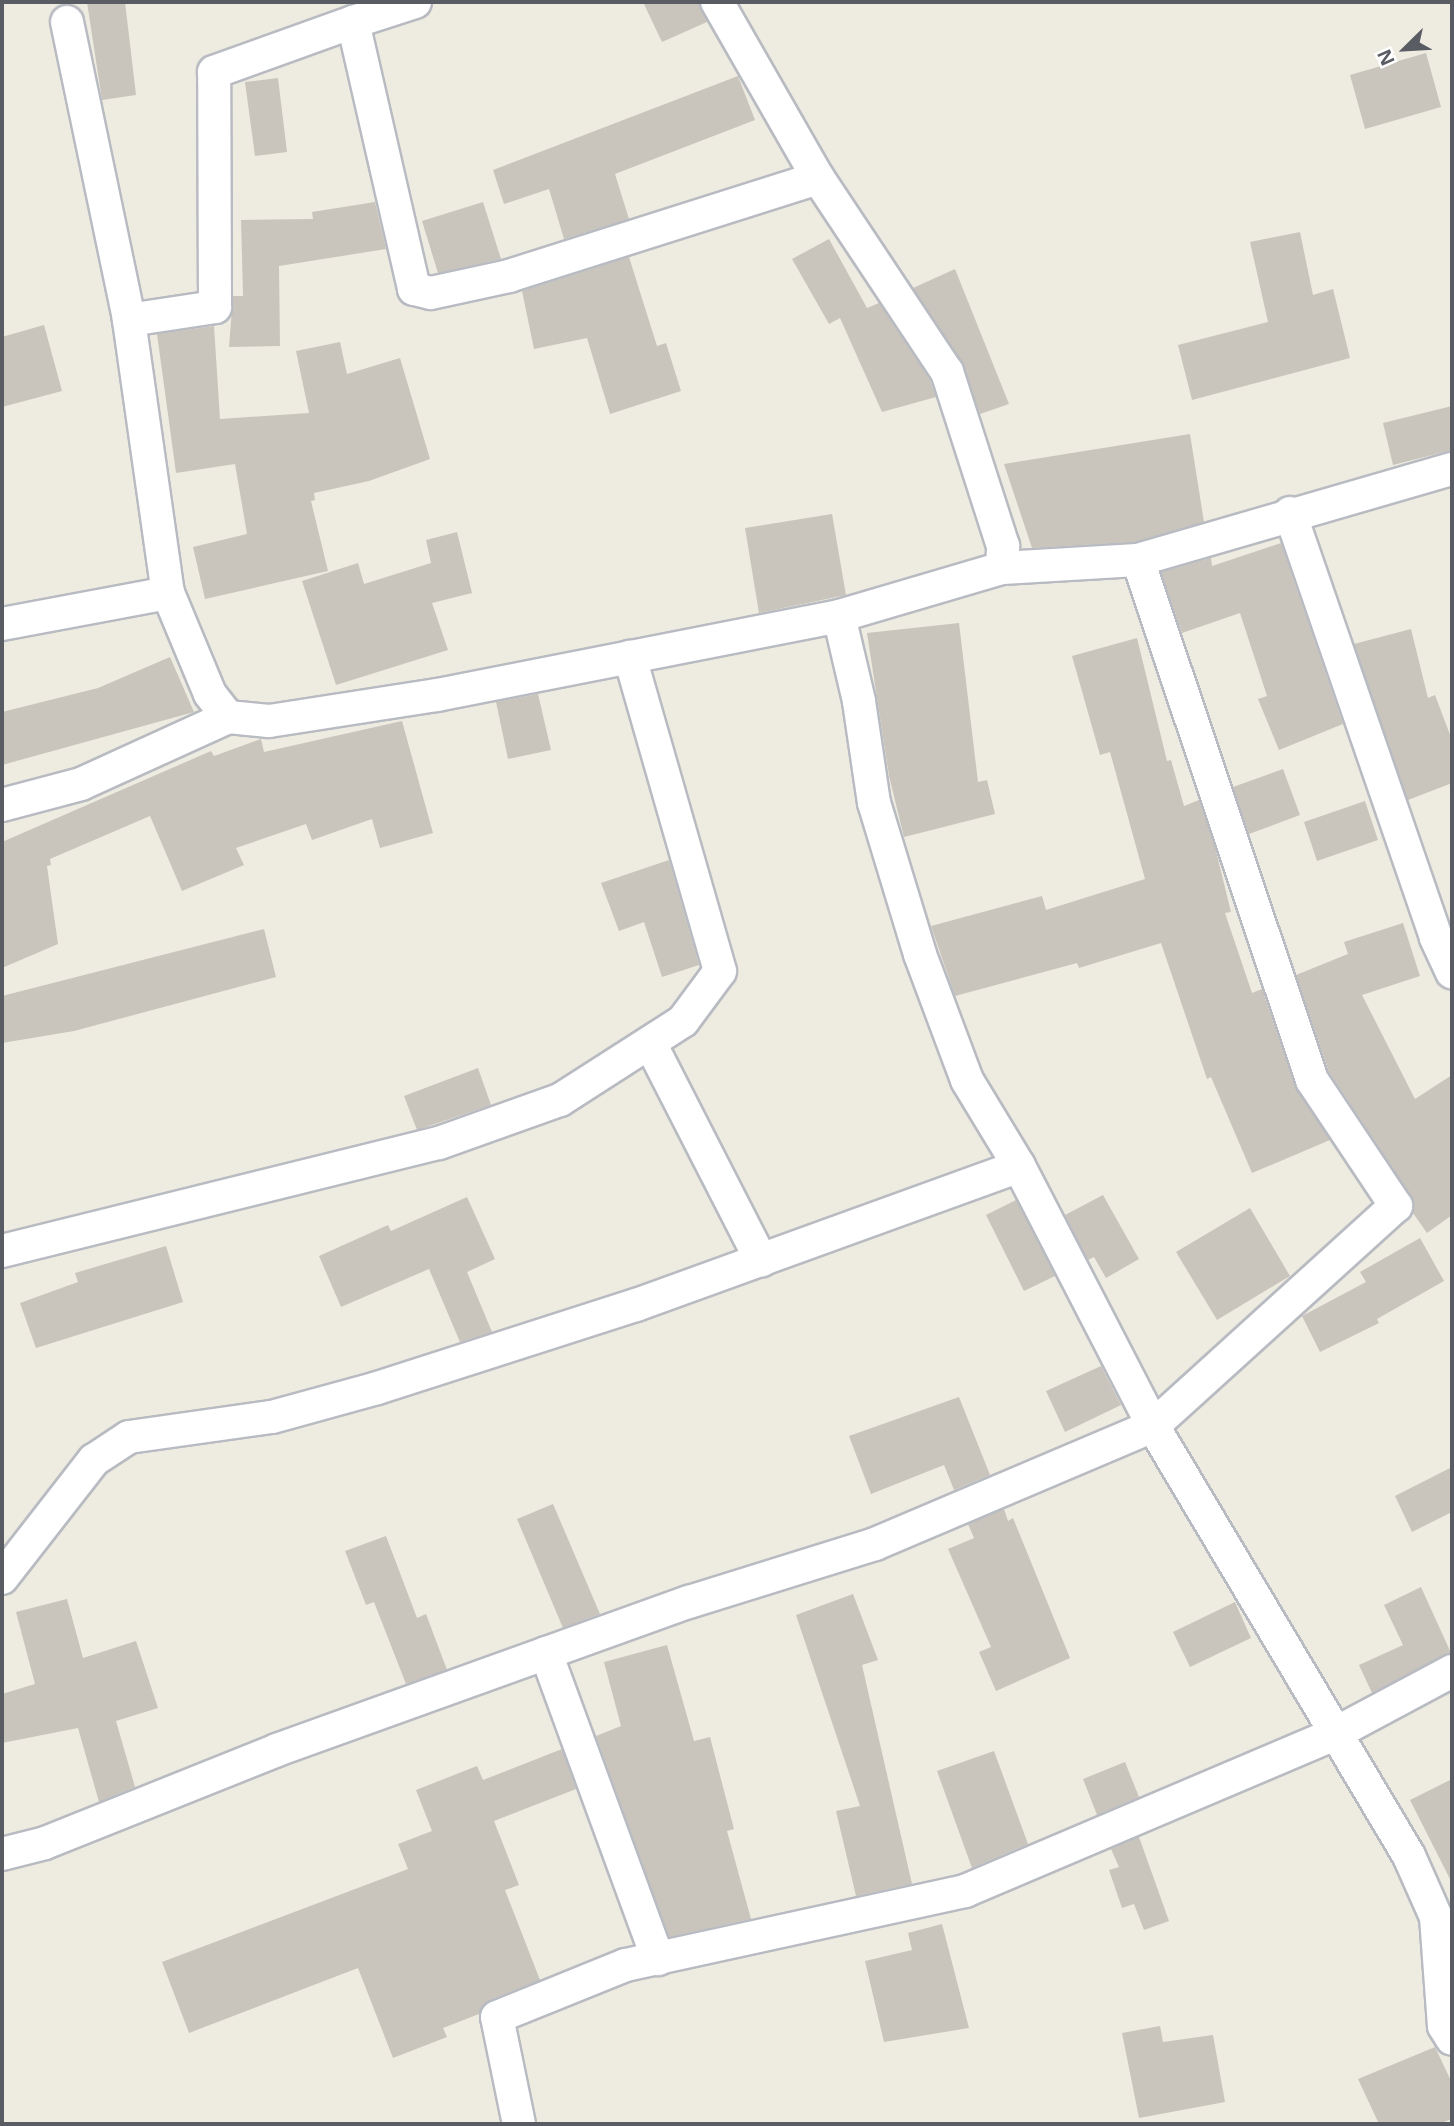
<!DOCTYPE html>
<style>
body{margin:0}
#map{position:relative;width:1454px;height:2126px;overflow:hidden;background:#eeebe0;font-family:"Open Sans",sans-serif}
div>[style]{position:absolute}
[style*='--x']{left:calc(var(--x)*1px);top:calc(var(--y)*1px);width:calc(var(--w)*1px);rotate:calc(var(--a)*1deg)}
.building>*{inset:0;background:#c9c5bd}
.roads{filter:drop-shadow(2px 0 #b8bbc1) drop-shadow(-2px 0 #b8bbc1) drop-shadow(0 2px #b8bbc1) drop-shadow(0 -2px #b8bbc1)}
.minor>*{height:32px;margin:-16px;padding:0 16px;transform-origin:16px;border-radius:16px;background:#fff}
span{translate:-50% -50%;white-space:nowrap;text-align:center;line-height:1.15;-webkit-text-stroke:5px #fff;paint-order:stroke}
.frame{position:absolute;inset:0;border:4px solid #595d63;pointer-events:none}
.north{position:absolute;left:1370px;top:14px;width:70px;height:70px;-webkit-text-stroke:5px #fff;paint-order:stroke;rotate:246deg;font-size:19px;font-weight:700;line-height:28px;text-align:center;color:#595d63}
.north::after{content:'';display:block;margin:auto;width:24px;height:32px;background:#595d63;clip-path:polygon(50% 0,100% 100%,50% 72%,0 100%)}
</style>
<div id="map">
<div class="building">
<div style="clip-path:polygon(87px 2px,125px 2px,136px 95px,102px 100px)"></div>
<div style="clip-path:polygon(643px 2px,699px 2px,707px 22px,662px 42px)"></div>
<div style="clip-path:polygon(1426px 53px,1441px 107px,1365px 129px,1350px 75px)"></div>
<div style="clip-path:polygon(738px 76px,755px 120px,615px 174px,629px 219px,564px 239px,549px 189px,504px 204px,493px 170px)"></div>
<div style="clip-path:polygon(278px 78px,287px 152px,255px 156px,245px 82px)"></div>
<div style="clip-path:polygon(375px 202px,386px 249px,279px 266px,280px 346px,229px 347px,233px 296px,243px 296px,241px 220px,313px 219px,312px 212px)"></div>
<div style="clip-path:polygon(483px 202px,501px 259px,438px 273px,422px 221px)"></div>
<div style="clip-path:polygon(1300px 232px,1313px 295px,1333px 289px,1350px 358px,1192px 400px,1178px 345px,1268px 322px,1250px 242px)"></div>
<div style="clip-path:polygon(829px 239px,867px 308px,879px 303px,930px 380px,936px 397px,882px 412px,840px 318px,829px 324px,792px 259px)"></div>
<div style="clip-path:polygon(629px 257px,657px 346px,666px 343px,681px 391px,610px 414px,587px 338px,534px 349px,522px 291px)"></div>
<div style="clip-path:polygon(955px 269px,1009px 404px,980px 414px,962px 362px,913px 288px)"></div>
<div style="clip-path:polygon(44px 325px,62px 391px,2px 407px,2px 337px)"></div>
<div style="clip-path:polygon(214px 326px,220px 419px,309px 413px,296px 351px,340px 342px,347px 374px,400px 358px,430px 459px,369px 481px,314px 493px,315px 500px,311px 501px,328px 571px,205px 599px,193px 547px,247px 534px,235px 464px,176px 473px,157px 334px)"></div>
<div style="clip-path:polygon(1452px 406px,1452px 450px,1393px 465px,1383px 423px)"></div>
<div style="clip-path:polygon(1190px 434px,1204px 522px,1135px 542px,1032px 548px,1004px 464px)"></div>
<div style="clip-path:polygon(832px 514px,846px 595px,759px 613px,745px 528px)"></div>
<div style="clip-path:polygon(457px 532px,472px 593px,432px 603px,448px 650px,336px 685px,302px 581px,358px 563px,364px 584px,431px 563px,426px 540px)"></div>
<div style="clip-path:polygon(1281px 543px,1343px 724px,1279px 750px,1258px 699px,1267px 696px,1240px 613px,1182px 633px,1161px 572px,1211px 558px,1212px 566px)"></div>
<div style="clip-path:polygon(959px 623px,978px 782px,987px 780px,995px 814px,904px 837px,889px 776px,867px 633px)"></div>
<div style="clip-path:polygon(1411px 629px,1428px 698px,1435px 695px,1452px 740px,1452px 783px,1408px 800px,1354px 644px)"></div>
<div style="clip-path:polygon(1137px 638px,1167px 761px,1171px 760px,1184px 806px,1199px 800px,1215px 847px,1231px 912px,1225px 913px,1252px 993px,1262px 989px,1295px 1086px,1330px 1140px,1252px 1173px,1211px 1077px,1207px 1079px,1161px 943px,1079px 968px,1077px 963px,955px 996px,931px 926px,1042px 896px,1046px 910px,1145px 879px,1110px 752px,1100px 755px,1072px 656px)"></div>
<div style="clip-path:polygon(170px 657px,194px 712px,2px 765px,2px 712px,98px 688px)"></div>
<div style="clip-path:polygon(538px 694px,551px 750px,508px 759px,496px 702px)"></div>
<div style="clip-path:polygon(402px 721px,433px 833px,380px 848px,372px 819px,312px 840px,306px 824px,236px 848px,244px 865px,182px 891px,150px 816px,50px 859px,51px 865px,47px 866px,58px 944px,2px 968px,2px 842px,211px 751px,214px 756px,261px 739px,264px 752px)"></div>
<div style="clip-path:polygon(1283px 769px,1300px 815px,1249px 834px,1233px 787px)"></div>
<div style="clip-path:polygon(1365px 801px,1378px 840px,1317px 861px,1304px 822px)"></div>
<div style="clip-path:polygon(669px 860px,699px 965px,662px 977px,644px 922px,619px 931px,601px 883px)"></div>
<div style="clip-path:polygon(1403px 923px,1420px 976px,1362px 995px,1415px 1099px,1452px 1075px,1452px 1215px,1427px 1233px,1413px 1213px,1411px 1196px,1329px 1072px,1296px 975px,1348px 954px,1344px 942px)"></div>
<div style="clip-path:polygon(264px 929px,276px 977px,74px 1031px,2px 1043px,2px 996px)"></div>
<div style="clip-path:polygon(478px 1068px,491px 1105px,417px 1130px,404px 1096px)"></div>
<div style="clip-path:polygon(1103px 1195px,1139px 1259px,1106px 1278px,1094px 1257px,1088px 1260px,1065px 1215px)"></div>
<div style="clip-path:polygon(467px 1197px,495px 1259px,467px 1272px,492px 1332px,460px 1342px,429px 1269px,341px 1307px,319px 1256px,388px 1225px,391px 1231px)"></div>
<div style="clip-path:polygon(1016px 1200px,1055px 1276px,1024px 1291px,986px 1215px)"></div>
<div style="clip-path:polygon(1250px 1208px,1290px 1276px,1217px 1320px,1176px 1252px)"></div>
<div style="clip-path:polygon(1420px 1238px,1444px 1281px,1377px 1319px,1379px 1323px,1320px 1352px,1302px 1316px,1366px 1282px,1360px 1272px)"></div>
<div style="clip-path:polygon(166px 1246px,183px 1302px,36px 1348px,20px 1303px,78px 1282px,75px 1273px)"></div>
<div style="clip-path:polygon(1101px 1366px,1121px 1405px,1065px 1432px,1046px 1391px)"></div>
<div style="clip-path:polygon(959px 1397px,990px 1475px,954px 1490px,944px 1465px,871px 1494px,849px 1436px)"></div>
<div style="clip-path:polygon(1452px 1467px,1452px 1512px,1412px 1532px,1395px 1496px)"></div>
<div style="clip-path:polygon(553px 1504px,600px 1614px,563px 1628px,517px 1519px)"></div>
<div style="clip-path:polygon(1004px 1509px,1008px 1521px,1013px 1518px,1070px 1658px,996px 1691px,979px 1652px,991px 1647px,948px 1549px,974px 1538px,968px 1524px)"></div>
<div style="clip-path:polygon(386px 1536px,417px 1618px,426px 1614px,447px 1670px,406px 1684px,374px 1602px,366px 1605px,345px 1551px)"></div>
<div style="clip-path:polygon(1421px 1587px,1451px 1653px,1372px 1693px,1359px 1665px,1403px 1645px,1384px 1605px)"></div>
<div style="clip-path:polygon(853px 1594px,878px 1660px,862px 1665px,912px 1884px,856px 1896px,836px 1811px,860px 1806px,796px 1615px)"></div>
<div style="clip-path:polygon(67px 1599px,83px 1658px,136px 1641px,158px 1708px,116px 1721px,135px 1787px,99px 1802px,78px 1728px,2px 1743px,2px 1694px,35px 1684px,16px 1612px)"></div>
<div style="clip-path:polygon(1235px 1602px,1251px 1638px,1190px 1667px,1173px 1632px)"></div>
<div style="clip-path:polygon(667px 1645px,694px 1741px,710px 1737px,734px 1829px,727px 1831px,751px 1919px,669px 1937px,596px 1736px,621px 1726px,604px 1662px)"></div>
<div style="clip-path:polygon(562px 1749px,576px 1789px,494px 1821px,519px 1885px,505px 1890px,540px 1980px,490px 2000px,479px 2014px,443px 2028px,447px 2037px,393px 2058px,358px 1968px,189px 2033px,162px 1962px,408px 1869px,398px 1844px,432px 1831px,416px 1790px,477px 1766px,483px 1780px)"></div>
<div style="clip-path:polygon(994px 1751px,1028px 1844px,972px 1868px,937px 1771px)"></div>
<div style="clip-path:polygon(1125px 1762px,1139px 1797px,1097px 1815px,1083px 1779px)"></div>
<div style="clip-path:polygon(1452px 1779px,1452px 1883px,1410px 1800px)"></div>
<div style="clip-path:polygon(1139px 1837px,1169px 1921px,1144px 1930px,1134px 1904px,1122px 1908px,1109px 1870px,1119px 1867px,1111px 1849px)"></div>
<div style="clip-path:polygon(942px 1924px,969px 2028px,884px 2042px,865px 1961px,912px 1950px,908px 1933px)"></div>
<div style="clip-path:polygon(1160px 2026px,1163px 2042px,1213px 2035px,1225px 2102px,1139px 2118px,1122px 2033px)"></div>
<div style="clip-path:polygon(1435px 2047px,1452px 2083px,1452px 2119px,1439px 2124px,1379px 2124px,1358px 2079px)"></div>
</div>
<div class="roads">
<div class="minor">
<div style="--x:415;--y:2;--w:65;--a:162.1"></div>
<div style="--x:353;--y:22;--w:274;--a:77.1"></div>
<div style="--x:414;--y:289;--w:17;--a:13"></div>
<div style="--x:431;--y:293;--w:80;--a:-12.3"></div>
<div style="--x:509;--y:276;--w:324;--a:-17.6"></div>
<div style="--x:67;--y:22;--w:304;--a:78.2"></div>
<div style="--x:129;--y:320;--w:276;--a:81.9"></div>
<div style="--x:168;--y:593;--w:109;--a:67.4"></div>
<div style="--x:210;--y:694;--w:29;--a:52"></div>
<div style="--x:228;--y:717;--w:41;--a:5.6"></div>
<div style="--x:269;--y:721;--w:170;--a:-8.8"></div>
<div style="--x:437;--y:695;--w:410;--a:-11.1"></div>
<div style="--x:129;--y:320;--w:87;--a:-8.6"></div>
<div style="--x:215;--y:307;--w:235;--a:-90.2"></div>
<div style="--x:214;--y:72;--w:148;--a:-19.8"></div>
<div style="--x:1290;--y:513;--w:449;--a:71"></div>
<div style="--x:1436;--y:938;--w:38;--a:65"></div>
<div style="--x:1002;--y:568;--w:136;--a:-3.4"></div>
<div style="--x:1138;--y:560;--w:327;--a:-16.2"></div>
<div style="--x:2;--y:624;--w:169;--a:-10.6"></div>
<div style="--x:2;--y:805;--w:82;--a:-14.9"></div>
<div style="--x:81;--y:784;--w:162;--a:-24.5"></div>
<div style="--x:651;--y:1045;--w:242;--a:62.9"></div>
<div style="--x:1019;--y:1166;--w:292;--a:62.7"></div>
<div style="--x:1153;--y:1426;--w:500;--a:59.23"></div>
<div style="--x:1409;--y:1856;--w:67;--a:66.1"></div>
<div style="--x:1436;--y:1917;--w:109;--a:85.8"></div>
<div style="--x:1444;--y:2026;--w:15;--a:58"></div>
<div style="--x:2;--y:1251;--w:450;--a:-13.9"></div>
<div style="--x:439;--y:1143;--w:128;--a:-19.6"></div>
<div style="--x:560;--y:1100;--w:146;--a:-32.7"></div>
<div style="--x:683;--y:1021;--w:62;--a:-53.5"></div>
<div style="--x:720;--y:971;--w:327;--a:-106"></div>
<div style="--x:2;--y:1578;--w:150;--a:-52.1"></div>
<div style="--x:94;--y:1460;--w:42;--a:-33.3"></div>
<div style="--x:129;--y:1437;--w:144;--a:-8"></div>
<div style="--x:272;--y:1417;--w:109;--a:-15.4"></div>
<div style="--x:377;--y:1388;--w:272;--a:-17.8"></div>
<div style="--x:636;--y:1305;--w:407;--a:-19.9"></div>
<div style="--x:1019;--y:1166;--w:100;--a:-121.2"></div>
<div style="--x:967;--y:1080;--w:134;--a:-110.5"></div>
<div style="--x:920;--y:954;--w:158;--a:-106.9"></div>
<div style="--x:874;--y:803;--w:103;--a:-98.4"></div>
<div style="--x:859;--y:701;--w:87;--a:-103.2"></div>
<div style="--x:839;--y:616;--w:170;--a:-16.4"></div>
<div style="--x:1002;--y:568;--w:22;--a:-87"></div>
<div style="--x:1003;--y:546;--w:183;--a:-107.8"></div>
<div style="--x:947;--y:372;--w:233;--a:-123.6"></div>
<div style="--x:818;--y:178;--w:203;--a:-119.8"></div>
<div style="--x:546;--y:1653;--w:326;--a:69.9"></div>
<div style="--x:2;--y:1854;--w:44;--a:-14.3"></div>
<div style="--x:45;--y:1843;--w:250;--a:-21.8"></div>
<div style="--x:277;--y:1750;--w:438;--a:-19.8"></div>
<div style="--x:689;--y:1602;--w:195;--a:-17.3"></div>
<div style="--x:875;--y:1544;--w:302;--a:-23"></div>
<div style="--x:1153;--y:1426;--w:328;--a:-42.2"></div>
<div style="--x:1396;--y:1206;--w:151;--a:-123.7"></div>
<div style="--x:1312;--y:1080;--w:548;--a:-108.5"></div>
<div style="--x:519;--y:2124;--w:109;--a:-101.6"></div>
<div style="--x:497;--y:2017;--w:139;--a:-22"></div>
<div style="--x:626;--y:1965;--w:347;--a:-12.3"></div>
<div style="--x:965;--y:1891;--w:401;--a:-23"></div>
<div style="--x:1334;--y:1734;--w:134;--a:-28.1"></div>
</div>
</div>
<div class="frame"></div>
<div class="north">N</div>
</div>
